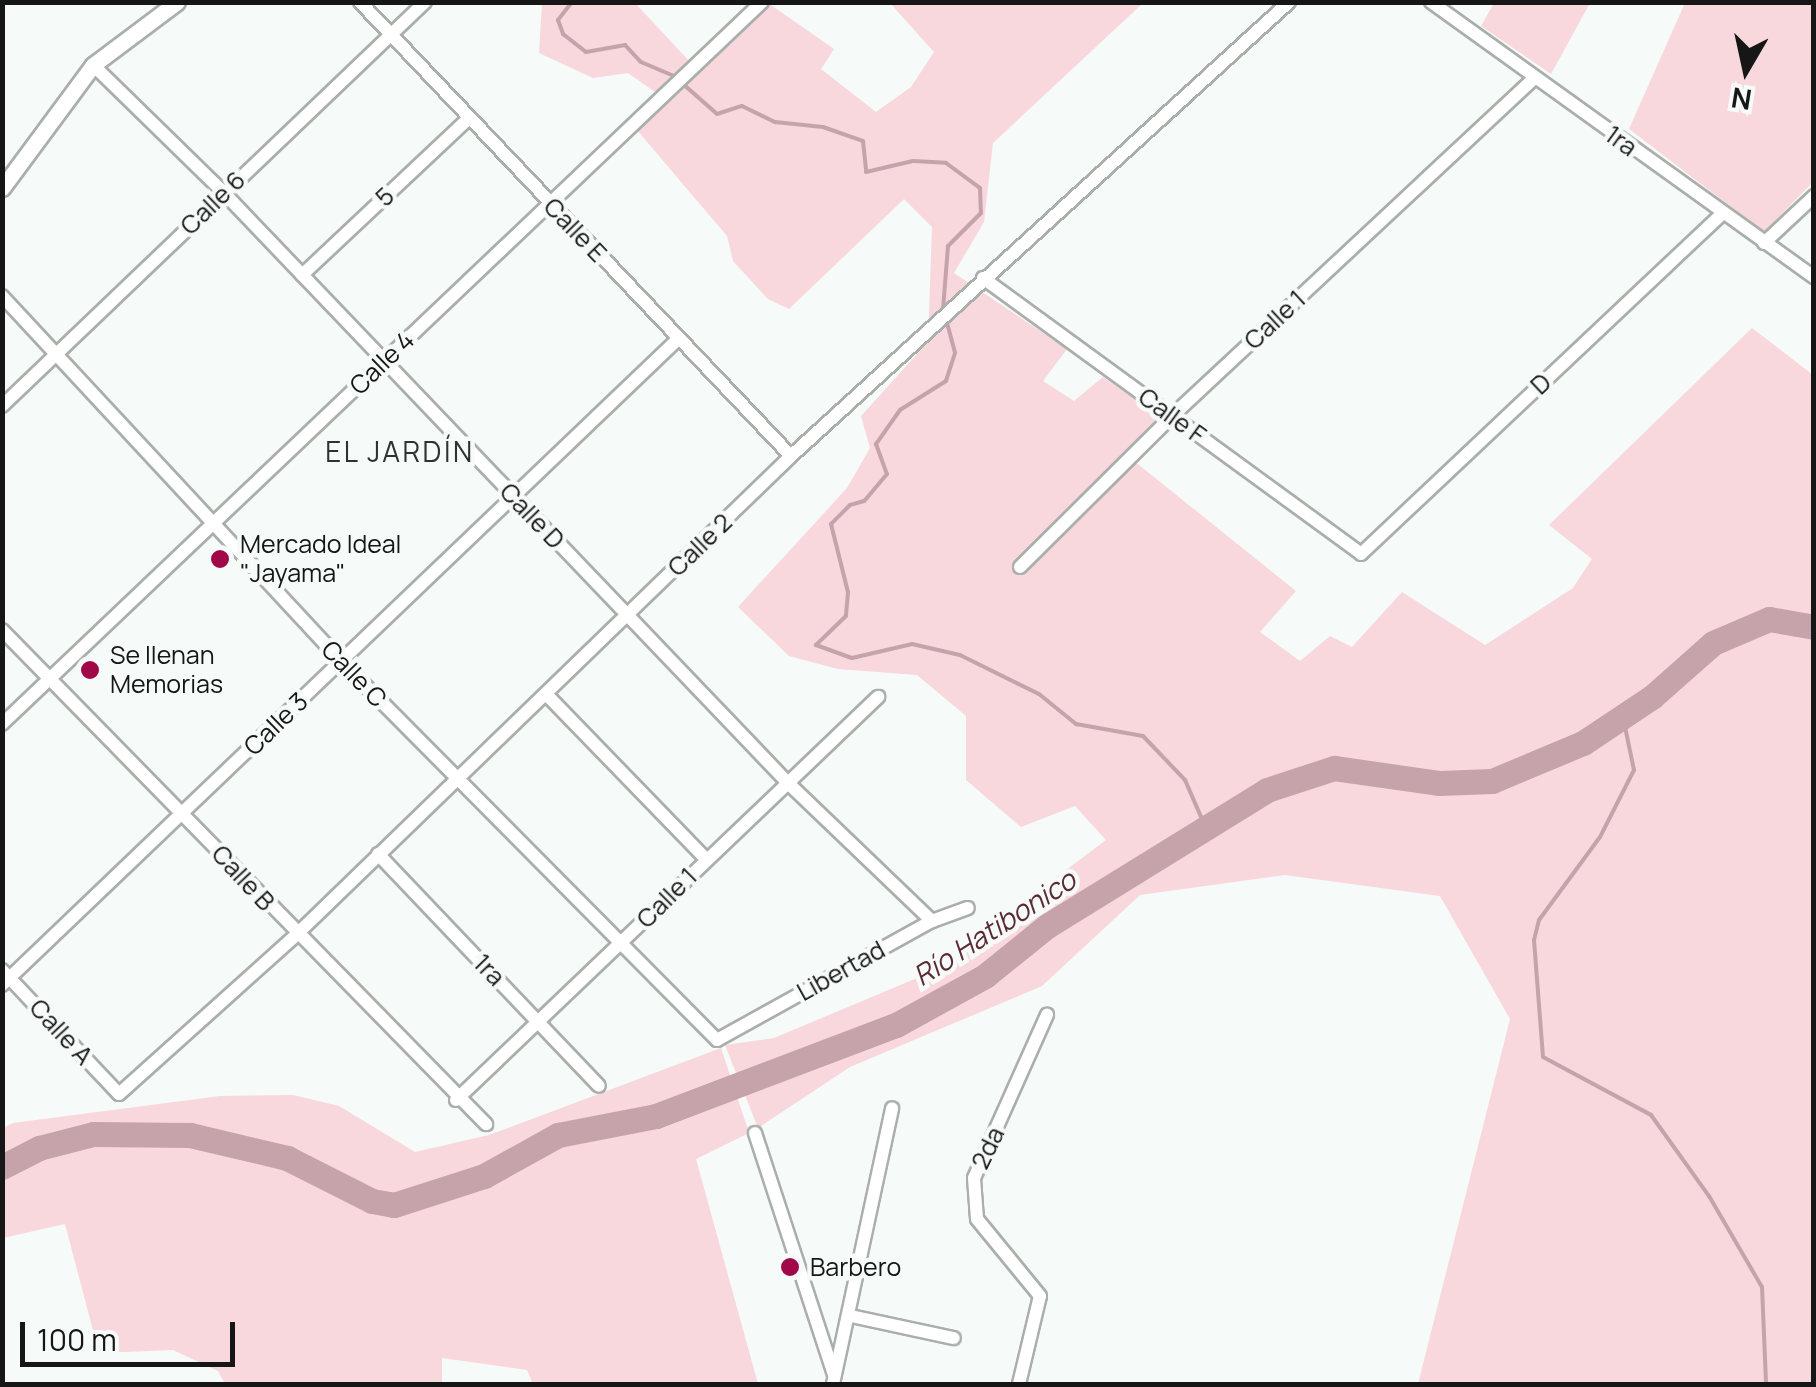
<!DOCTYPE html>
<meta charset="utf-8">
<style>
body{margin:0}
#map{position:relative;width:1816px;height:1387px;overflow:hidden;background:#f6faf8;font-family:Manrope,sans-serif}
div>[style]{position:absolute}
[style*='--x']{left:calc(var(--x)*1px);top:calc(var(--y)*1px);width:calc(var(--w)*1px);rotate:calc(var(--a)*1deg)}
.green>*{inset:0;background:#f8d7dd}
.stream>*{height:4px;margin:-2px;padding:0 2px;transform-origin:2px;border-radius:2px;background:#c6a3aa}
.river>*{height:25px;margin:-12.5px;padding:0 12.5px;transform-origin:12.5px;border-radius:12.5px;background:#c6a3aa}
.roads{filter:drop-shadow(2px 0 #aaafac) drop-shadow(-2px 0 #aaafac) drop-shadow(0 2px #aaafac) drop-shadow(0 -2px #aaafac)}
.minor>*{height:12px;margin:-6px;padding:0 6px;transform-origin:6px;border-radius:6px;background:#fff}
.tertiary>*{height:15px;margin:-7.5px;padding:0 7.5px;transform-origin:7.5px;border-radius:7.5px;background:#fff}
.dots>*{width:28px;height:28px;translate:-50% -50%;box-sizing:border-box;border:5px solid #f6faf8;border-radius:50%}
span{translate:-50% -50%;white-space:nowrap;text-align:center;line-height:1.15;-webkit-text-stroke:9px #f6faf8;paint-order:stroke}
.street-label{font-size:25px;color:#151615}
.poi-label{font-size:25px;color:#151615}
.left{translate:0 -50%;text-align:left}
.neighbourhood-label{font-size:28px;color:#2e3230;letter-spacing:2.5px}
.water-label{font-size:28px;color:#5a2a35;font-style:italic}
.frame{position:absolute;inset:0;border:5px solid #151615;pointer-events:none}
.north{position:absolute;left:1696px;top:20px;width:100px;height:100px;-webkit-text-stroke:8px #f6faf8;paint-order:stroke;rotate:189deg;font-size:28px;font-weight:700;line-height:40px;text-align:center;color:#151615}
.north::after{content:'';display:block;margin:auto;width:35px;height:45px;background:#151615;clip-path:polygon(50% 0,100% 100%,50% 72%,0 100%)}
.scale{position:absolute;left:20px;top:1322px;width:215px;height:45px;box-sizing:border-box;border:5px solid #151615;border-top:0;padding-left:12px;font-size:30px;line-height:35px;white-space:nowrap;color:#151615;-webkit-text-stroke:8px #f6faf8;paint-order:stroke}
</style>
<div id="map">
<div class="green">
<div style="clip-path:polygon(542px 3px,635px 3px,689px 61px,760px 3px,768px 3px,834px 49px,821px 69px,876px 112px,911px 87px,934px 52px,890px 3px,1143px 3px,993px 143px,984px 222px,954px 273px,1067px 349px,1043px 381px,1074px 401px,1103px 377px,1159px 416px,1124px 453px,1296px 591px,1260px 632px,1300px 661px,1330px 636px,1352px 647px,1402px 592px,1485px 645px,1573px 588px,1592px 559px,1549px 525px,1752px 328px,1813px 375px,1813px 1384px,1418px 1384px,1510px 1019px,1440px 896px,1285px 875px,1140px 895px,1042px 986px,850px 1067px,758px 1128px,725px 1045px,774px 1038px,929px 973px,1106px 840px,1075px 806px,1021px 827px,966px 780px,966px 716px,917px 675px,838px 669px,789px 656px,738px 607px,847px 488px,870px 448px,861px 416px,928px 342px,932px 227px,904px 199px,789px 309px,768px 299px,733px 261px,727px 236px,631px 123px,655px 92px,628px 73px,593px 78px,539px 53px)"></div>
<div style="clip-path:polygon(1494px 3px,1494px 2px,1590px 3px,1551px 74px,1481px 26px)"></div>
<div style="clip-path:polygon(1685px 3px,1813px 3px,1813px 182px,1764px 232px,1629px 129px)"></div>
<div style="clip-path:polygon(721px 1048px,749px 1133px,696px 1159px,758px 1384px,533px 1384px,527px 1370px,442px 1358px,442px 1384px,225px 1384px,218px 1371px,173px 1350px,99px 1353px,65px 1224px,3px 1238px,3px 1128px,13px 1123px,220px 1096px,293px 1095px,339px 1106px,415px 1152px,489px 1135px)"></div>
</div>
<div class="stream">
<div style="--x:572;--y:2;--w:23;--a:128"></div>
<div style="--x:558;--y:20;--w:15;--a:70"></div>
<div style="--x:563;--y:34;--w:29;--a:38"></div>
<div style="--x:586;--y:52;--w:40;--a:-10"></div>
<div style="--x:625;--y:45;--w:23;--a:47"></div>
<div style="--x:641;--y:62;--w:39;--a:23"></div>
<div style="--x:683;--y:84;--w:45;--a:41.4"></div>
<div style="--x:717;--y:114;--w:26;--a:-18"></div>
<div style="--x:742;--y:106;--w:37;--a:26"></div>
<div style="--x:775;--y:122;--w:48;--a:5.9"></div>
<div style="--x:823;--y:127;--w:42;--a:19.3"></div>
<div style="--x:863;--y:141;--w:31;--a:84"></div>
<div style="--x:866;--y:172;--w:48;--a:-13.2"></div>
<div style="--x:913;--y:161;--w:33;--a:3"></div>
<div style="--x:946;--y:163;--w:42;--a:36.3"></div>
<div style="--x:980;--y:188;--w:25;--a:88"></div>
<div style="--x:981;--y:213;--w:47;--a:135"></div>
<div style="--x:948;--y:246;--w:64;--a:94.5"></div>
<div style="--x:946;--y:319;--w:35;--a:75"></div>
<div style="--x:955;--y:353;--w:29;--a:108"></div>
<div style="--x:946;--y:381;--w:54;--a:147.8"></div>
<div style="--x:900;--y:410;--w:42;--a:125.2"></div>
<div style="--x:876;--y:444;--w:32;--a:70"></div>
<div style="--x:887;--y:474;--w:35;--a:130"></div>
<div style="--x:864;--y:501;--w:15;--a:164"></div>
<div style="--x:850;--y:505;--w:27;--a:135"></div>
<div style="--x:831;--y:524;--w:70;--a:76"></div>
<div style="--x:848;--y:592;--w:24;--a:95"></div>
<div style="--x:846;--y:616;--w:42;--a:136"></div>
<div style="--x:816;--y:645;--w:38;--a:20"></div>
<div style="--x:852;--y:658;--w:62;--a:-13.1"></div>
<div style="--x:912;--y:644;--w:49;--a:12.9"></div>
<div style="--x:960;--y:655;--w:88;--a:26.3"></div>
<div style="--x:1039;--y:694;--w:48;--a:39"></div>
<div style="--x:1076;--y:724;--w:68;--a:10.2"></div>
<div style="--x:1143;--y:736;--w:61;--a:46.3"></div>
<div style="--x:1185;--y:780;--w:50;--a:66.5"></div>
<div style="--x:1623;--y:717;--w:54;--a:78.3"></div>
<div style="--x:1634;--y:770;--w:75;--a:116.9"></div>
<div style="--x:1600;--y:837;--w:103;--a:126.3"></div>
<div style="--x:1539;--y:920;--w:21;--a:104"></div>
<div style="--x:1534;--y:940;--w:117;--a:85.6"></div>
<div style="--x:1543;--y:1057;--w:123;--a:28.2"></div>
<div style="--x:1651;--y:1115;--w:100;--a:54.4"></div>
<div style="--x:1709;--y:1196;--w:105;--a:59.8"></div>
<div style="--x:1762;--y:1287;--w:97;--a:87.6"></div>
</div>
<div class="river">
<div style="--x:2;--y:1167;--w:42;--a:-27.2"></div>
<div style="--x:39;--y:1148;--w:56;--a:-14.5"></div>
<div style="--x:93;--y:1134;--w:97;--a:0.6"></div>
<div style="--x:190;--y:1135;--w:100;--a:13.3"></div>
<div style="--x:287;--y:1158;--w:95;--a:26.8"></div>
<div style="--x:372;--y:1201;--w:22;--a:10"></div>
<div style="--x:394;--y:1205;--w:95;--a:-17.9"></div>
<div style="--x:484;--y:1176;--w:85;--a:-29"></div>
<div style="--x:558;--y:1135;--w:100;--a:-11"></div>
<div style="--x:656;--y:1116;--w:257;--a:-20.8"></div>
<div style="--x:896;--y:1025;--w:102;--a:-28.8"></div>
<div style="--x:985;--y:976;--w:80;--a:-38.9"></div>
<div style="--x:1047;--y:926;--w:259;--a:-31.7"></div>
<div style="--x:1267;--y:790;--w:71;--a:-18.2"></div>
<div style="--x:1334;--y:768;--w:107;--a:8.1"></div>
<div style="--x:1440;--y:783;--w:52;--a:-2.2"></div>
<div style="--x:1492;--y:781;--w:99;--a:-22.7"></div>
<div style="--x:1583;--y:743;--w:83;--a:-33.7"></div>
<div style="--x:1652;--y:697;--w:81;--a:-41.5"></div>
<div style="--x:1713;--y:643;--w:61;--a:-23.2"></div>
<div style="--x:1769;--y:619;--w:46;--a:10.1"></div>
</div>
<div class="roads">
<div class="minor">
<div style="--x:360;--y:2;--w:626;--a:46.49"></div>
<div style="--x:1431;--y:2;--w:472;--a:35.7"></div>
<div style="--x:93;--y:65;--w:183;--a:44.3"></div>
<div style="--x:224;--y:193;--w:815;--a:46.29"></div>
<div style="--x:787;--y:782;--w:201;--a:43.8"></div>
<div style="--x:1764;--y:243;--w:69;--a:-43.2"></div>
<div style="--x:302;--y:275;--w:229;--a:-43.2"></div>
<div style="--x:983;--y:278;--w:468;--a:36.1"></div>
<div style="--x:1361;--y:554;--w:496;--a:-43.3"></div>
<div style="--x:2;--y:296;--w:498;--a:47.1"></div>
<div style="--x:341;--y:661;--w:534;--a:45.23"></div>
<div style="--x:717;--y:1040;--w:246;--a:-29"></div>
<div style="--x:932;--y:921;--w:38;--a:-20"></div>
<div style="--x:2;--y:406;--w:585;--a:-43.68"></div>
<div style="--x:1020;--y:567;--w:214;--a:-44.8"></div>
<div style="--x:1172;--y:416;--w:495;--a:-43"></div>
<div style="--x:2;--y:630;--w:692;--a:45.59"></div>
<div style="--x:546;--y:694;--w:230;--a:45.9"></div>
<div style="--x:2;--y:724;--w:1048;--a:-43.53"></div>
<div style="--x:378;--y:854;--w:320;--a:46.4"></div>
<div style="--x:2;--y:970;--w:170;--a:46.7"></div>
<div style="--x:119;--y:1094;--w:238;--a:-41.9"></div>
<div style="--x:296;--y:935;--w:689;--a:-44.06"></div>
<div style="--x:791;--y:456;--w:674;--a:-42.35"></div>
<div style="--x:2;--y:985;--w:936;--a:-43.7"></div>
<div style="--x:456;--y:1100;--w:584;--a:-43.68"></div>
<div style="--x:755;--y:1133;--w:254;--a:71.9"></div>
<div style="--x:851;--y:1316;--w:105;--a:12.1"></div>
<div style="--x:833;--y:1384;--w:282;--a:-77.9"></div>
<div style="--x:1019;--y:1384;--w:90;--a:-76.6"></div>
<div style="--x:1040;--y:1296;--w:99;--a:-129.3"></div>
<div style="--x:977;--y:1219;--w:41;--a:-94.2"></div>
<div style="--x:974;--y:1178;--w:179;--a:-65.9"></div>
</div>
<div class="tertiary">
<div style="--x:2;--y:188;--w:153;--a:-53.5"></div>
<div style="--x:93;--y:65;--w:105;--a:-36.9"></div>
</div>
</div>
<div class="dots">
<div style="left:220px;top:559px;background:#a10848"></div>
<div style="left:90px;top:670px;background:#a10848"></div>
<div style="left:790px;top:1267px;background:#a10848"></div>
</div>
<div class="street-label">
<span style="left:1621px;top:141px;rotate:36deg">1ra</span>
<span style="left:385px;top:197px;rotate:-43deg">5</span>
<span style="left:213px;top:203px;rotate:-44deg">Calle 6</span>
<span style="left:575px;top:230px;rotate:46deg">Calle E</span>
<span style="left:1275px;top:320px;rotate:-43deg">Calle 1</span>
<span style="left:382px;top:363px;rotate:-44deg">Calle 4</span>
<span style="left:1541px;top:384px;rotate:-43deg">D</span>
<span style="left:1172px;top:416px;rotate:36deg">Calle F</span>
<span style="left:532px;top:516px;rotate:46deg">Calle D</span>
<span style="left:700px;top:545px;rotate:-44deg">Calle 2</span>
<span style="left:354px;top:674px;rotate:46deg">Calle C</span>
<span style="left:276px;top:724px;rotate:-44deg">Calle 3</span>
<span style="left:243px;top:878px;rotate:47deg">Calle B</span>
<span style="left:667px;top:898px;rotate:-45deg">Calle 1</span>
<span style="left:489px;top:970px;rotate:46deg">1ra</span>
<span style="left:841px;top:971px;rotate:-29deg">Libertad</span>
<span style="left:61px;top:1032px;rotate:47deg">Calle A</span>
<span style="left:988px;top:1148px;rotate:-64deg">2da</span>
</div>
<div class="poi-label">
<span class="left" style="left:240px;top:559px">Mercado Ideal<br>"Jayama"</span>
<span class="left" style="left:110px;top:670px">Se llenan<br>Memorias</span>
<span class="left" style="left:810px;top:1267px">Barbero</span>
</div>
<div class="neighbourhood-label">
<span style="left:400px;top:451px">EL JARDÍN</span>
</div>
<div class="water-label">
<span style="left:994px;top:927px;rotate:-33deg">Río Hatibonico</span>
</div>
<div class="frame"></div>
<div class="north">N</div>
<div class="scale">100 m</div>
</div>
